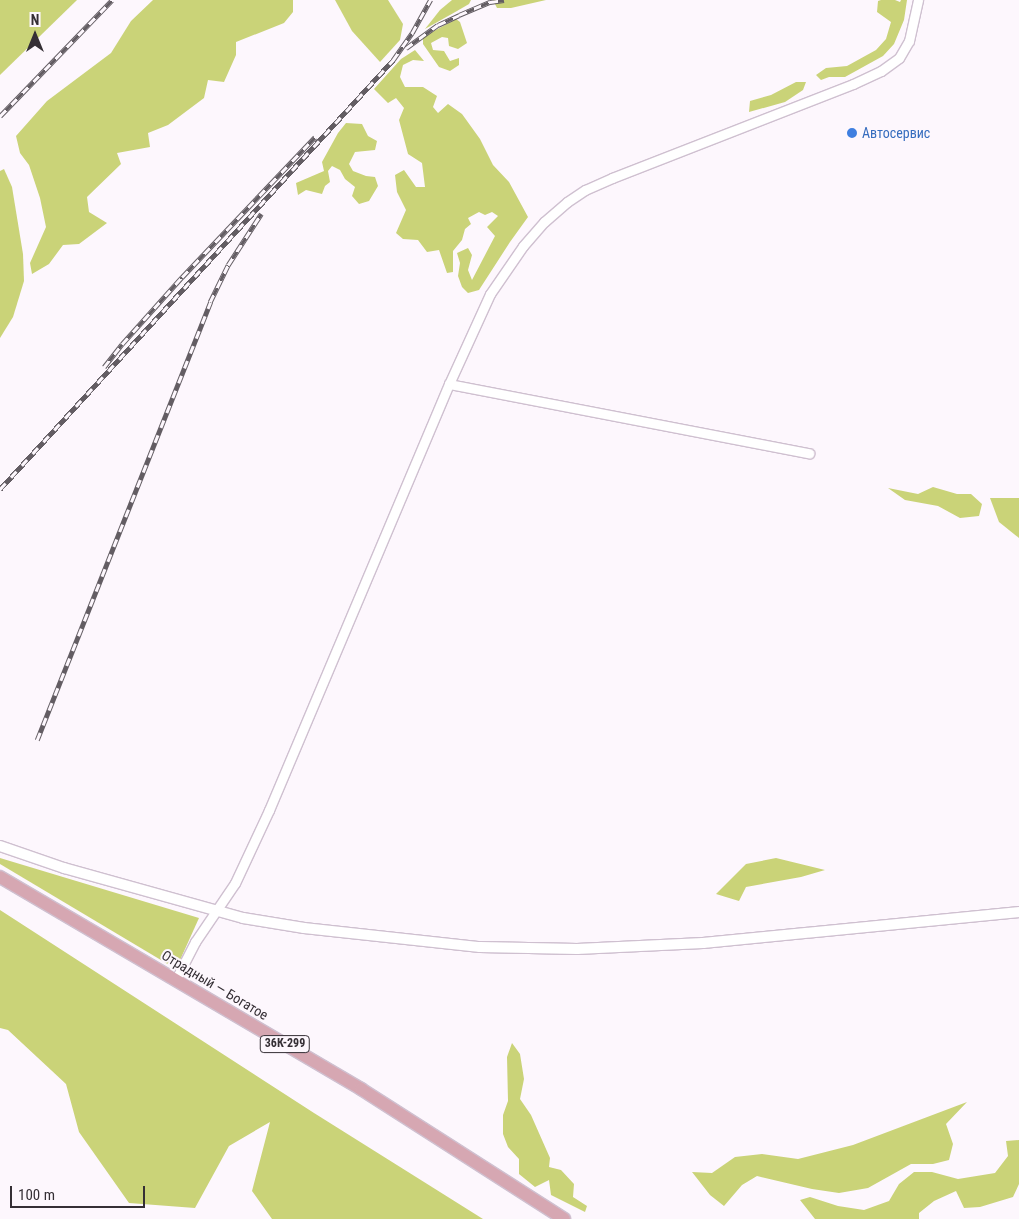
<!DOCTYPE html>
<meta charset="utf-8">
<style>
body{margin:0}
#map{position:relative;width:1019px;height:1219px;overflow:hidden;background:#fdf7fd;font-family:"Roboto Condensed",sans-serif}
div>[style]{position:absolute}
[style*='--x']{left:calc(var(--x)*1px);top:calc(var(--y)*1px);width:calc(var(--w)*1px);rotate:calc(var(--a)*1deg)}
.green>*{inset:0;background:#cad378}
.roads{filter:drop-shadow(1px 0 #cfc0d0) drop-shadow(-1px 0 #cfc0d0) drop-shadow(0 1px #cfc0d0) drop-shadow(0 -1px #cfc0d0)}
.minor>*{height:9px;margin:-4.5px;padding:0 4.5px;transform-origin:4.5px;border-radius:4.5px;background:#fff}
.tertiary>*{height:10px;margin:-5px;padding:0 5px;transform-origin:5px;border-radius:5px;background:#fff}
.primary>*{height:12px;margin:-6px;padding:0 6px;transform-origin:6px;border-radius:6px;background:#d6a7b2}
.rail>*{height:4.5px;margin-top:-2.25px;transform-origin:0;background:repeating-linear-gradient(90deg,#fdf7fd 0 8px,#635d63 0 16px);box-sizing:border-box;border-block:1px solid #635d63}
.dots>*{width:14px;height:14px;translate:-50% -50%;box-sizing:border-box;border:2px solid #fdf7fd;border-radius:50%}
span{translate:-50% -50%;white-space:nowrap;text-align:center;line-height:1.15;-webkit-text-stroke:4px #fdf7fd;paint-order:stroke}
.shield-label span{padding:1px 4px;background:#fdf7fd;border:1px solid;border-radius:4px;-webkit-text-stroke-width:0}
.shield-label{font-size:12px;color:#352f35;font-weight:700}
.shop-label{font-size:14px;color:#366cbe}
.left{translate:0 -50%;text-align:left}
.street-label{font-size:14px;color:#352f35}
.north{position:absolute;left:10px;top:10px;width:50px;height:50px;-webkit-text-stroke:4px #fdf7fd;paint-order:stroke;rotate:0deg;font-size:14px;font-weight:700;line-height:20px;text-align:center;color:#352f35}
.north::after{content:'';display:block;margin:auto;width:18px;height:22px;background:#352f35;clip-path:polygon(50% 0,100% 100%,50% 72%,0 100%)}
.scale{position:absolute;left:10px;top:1186px;width:135px;height:22px;box-sizing:border-box;border:2px solid #352f35;border-top:0;padding-left:6px;font-size:15px;line-height:18px;white-space:nowrap;color:#352f35;-webkit-text-stroke:4px #fdf7fd;paint-order:stroke}
</style>
<div id="map">
<div class="green">
<div style="clip-path:polygon(0 0,77px 0,0 75px)"></div>
<div style="clip-path:polygon(153px 0,293px 0,293px 12px,284px 23px,236px 42px,236px 55px,224px 82px,208px 80px,204px 98px,168px 125px,148px 133px,150px 147px,117px 153px,121px 164px,87px 197px,89px 212px,107px 223px,79px 244px,63px 245px,49px 264px,32px 274px,30px 263px,46px 227px,40px 198px,29px 165px,20px 153px,16px 136px,47px 101px,111px 53px,131px 21px)"></div>
<div style="clip-path:polygon(335px 0,388px 0,403px 24px,400px 40px,380px 62px,352px 31px)"></div>
<div style="clip-path:polygon(452px 0,471px 0,469px 4px,457px 11px,425px 29px,440px 10px)"></div>
<div style="clip-path:polygon(493px 0,546px 0,511px 8px,497px 8px)"></div>
<div style="clip-path:polygon(881px 0,895px 0,900px 2px,901px 0,907px 0,904px 20px,894px 44px,883px 56px,845px 77px,829px 77px,821px 80px,816px 75px,826px 68px,847px 66px,876px 50px,886px 39px,891px 22px,877px 12px,878px 1px)"></div>
<div style="clip-path:polygon(456px 19px,460px 22px,467px 43px,458px 49px,449px 46px,448px 38px,442px 37px,431px 43px,433px 50px,444px 51px,450px 61px,459px 58px,459px 65px,450px 71px,439px 67px,423px 44px,423px 37px)"></div>
<div style="clip-path:polygon(415px 50px,424px 61px,413px 60px,403px 65px,400px 77px,405px 87px,423px 87px,437px 96px,433px 107px,438px 113px,448px 104px,462px 114px,480px 139px,493px 165px,509px 182px,528px 217px,510px 242px,479px 290px,468px 293px,462px 287px,458px 276px,460px 263px,457px 253px,468px 248px,472px 255px,468px 270px,472px 280px,495px 236px,487px 227px,498px 216px,492px 212px,485px 215px,479px 212px,468px 218px,471px 224px,465px 229px,462px 240px,453px 251px,453px 272px,447px 273px,439px 250px,427px 252px,418px 240px,403px 239px,396px 233px,406px 210px,397px 192px,395px 175px,404px 170px,416px 187px,425px 187px,422px 163px,408px 154px,399px 120px,404px 108px,396px 98px,388px 103px,374px 89px,401px 59px)"></div>
<div style="clip-path:polygon(796px 82px,806px 82px,803px 90px,785px 102px,749px 112px,750px 101px,771px 95px)"></div>
<div style="clip-path:polygon(346px 123px,362px 124px,368px 136px,377px 141px,375px 150px,355px 152px,349px 164px,353px 171px,366px 176px,375px 177px,378px 186px,369px 201px,359px 204px,352px 196px,355px 187px,345px 179px,340px 170px,332px 166px,328px 171px,330px 182px,325px 186px,322px 194px,306px 190px,298px 195px,296px 183px,324px 171px,322px 162px,338px 133px)"></div>
<div style="clip-path:polygon(4px 169px,12px 187px,23px 254px,24px 281px,13px 317px,0 338px,0 171px)"></div>
<div style="clip-path:polygon(933px 487px,957px 494px,971px 494px,982px 504px,979px 516px,960px 518px,938px 506px,905px 500px,888px 488px,918px 494px)"></div>
<div style="clip-path:polygon(990px 498px,1019px 498px,1019px 538px,999px 522px)"></div>
<div style="clip-path:polygon(0 858px,199px 918px,176px 969px,0 864px)"></div>
<div style="clip-path:polygon(776px 858px,825px 870px,801px 877px,746px 887px,739px 901px,716px 894px,746px 864px)"></div>
<div style="clip-path:polygon(0 910px,314px 1113px,483px 1219px,272px 1219px,252px 1191px,270px 1122px,229px 1146px,195px 1208px,129px 1203px,79px 1132px,66px 1084px,8px 1030px,0 1028px)"></div>
<div style="clip-path:polygon(512px 1043px,520px 1054px,524px 1079px,520px 1099px,531px 1115px,550px 1158px,549px 1167px,561px 1170px,574px 1184px,573px 1197px,587px 1206px,585px 1212px,551px 1195px,549px 1180px,535px 1187px,519px 1174px,519px 1159px,508px 1147px,503px 1134px,503px 1115px,508px 1101px,507px 1057px)"></div>
<div style="clip-path:polygon(967px 1102px,946px 1124px,953px 1144px,949px 1160px,933px 1164px,911px 1164px,868px 1188px,839px 1193px,812px 1189px,757px 1176px,742px 1185px,724px 1206px,710px 1195px,692px 1172px,712px 1173px,735px 1157px,762px 1154px,798px 1159px,853px 1145px)"></div>
<div style="clip-path:polygon(1019px 1140px,1019px 1184px,1013px 1197px,980px 1207px,964px 1208px,956px 1191px,934px 1201px,919px 1213px,919px 1219px,815px 1219px,800px 1200px,810px 1197px,838px 1206px,864px 1210px,889px 1201px,899px 1184px,914px 1172px,932px 1172px,958px 1179px,995px 1173px,1008px 1156px,1006px 1141px)"></div>
</div>
<div class="roads">
<div class="minor">
<div style="--x:449;--y:384;--w:367;--a:10.9"></div>
<div style="--x:176;--y:979;--w:42;--a:-62.8"></div>
<div style="--x:195;--y:942;--w:71;--a:-55.9"></div>
<div style="--x:235;--y:883;--w:81;--a:-65"></div>
<div style="--x:269;--y:810;--w:462;--a:-67.1"></div>
<div style="--x:449;--y:384;--w:99;--a:-65.5"></div>
<div style="--x:490;--y:294;--w:58;--a:-55.5"></div>
<div style="--x:523;--y:246;--w:32;--a:-49"></div>
<div style="--x:544;--y:222;--w:30;--a:-41"></div>
<div style="--x:567;--y:202;--w:22;--a:-34"></div>
<div style="--x:585;--y:190;--w:30;--a:-24"></div>
<div style="--x:612;--y:178;--w:259;--a:-21.3"></div>
<div style="--x:853;--y:84;--w:31;--a:-25"></div>
<div style="--x:881;--y:71;--w:22;--a:-36"></div>
<div style="--x:899;--y:58;--w:20;--a:-60"></div>
<div style="--x:909;--y:41;--w:42;--a:-77.6"></div>
</div>
<div class="tertiary">
<div style="--x:0;--y:846;--w:68;--a:19"></div>
<div style="--x:64;--y:868;--w:186;--a:15.6"></div>
<div style="--x:243;--y:918;--w:62;--a:9.3"></div>
<div style="--x:304;--y:928;--w:177;--a:6.2"></div>
<div style="--x:480;--y:947;--w:97;--a:1.2"></div>
<div style="--x:577;--y:949;--w:126;--a:-2.7"></div>
<div style="--x:703;--y:943;--w:318;--a:-5.6"></div>
</div>
<div class="primary">
<div style="--x:0;--y:877;--w:419;--a:30.4"></div>
<div style="--x:361;--y:1089;--w:241;--a:32.6"></div>
</div>
</div>
<div class="rail">
<div style="--x:406;--y:48;--w:39;--a:-36"></div>
<div style="--x:438;--y:25;--w:23;--a:-25"></div>
<div style="--x:459;--y:15;--w:34;--a:-23"></div>
<div style="--x:490;--y:2;--w:14;--a:-8"></div>
<div style="--x:0;--y:116;--w:161;--a:-46"></div>
<div style="--x:104;--y:367;--w:29;--a:-52"></div>
<div style="--x:122;--y:344;--w:90;--a:-48.2"></div>
<div style="--x:182;--y:277;--w:193;--a:-46.5"></div>
<div style="--x:0;--y:489;--w:582;--a:-47.51"></div>
<div style="--x:393;--y:60;--w:33;--a:-55"></div>
<div style="--x:412;--y:33;--w:38;--a:-61"></div>
<div style="--x:37;--y:740;--w:471;--a:-68.4"></div>
<div style="--x:210;--y:302;--w:41;--a:-64.1"></div>
<div style="--x:228;--y:265;--w:61;--a:-57.1"></div>
</div>
<div class="dots">
<div style="left:852px;top:133px;background:#3f7fe0"></div>
</div>
<div class="shield-label">
<span style="left:285px;top:1044px">36К-299</span>
</div>
<div class="shop-label">
<span class="left" style="left:862px;top:133px">Автосервис</span>
</div>
<div class="street-label">
<span style="left:215px;top:985px;rotate:31deg">Отрадный — Богатое</span>
</div>
<div class="north">N</div>
<div class="scale">100 m</div>
</div>
